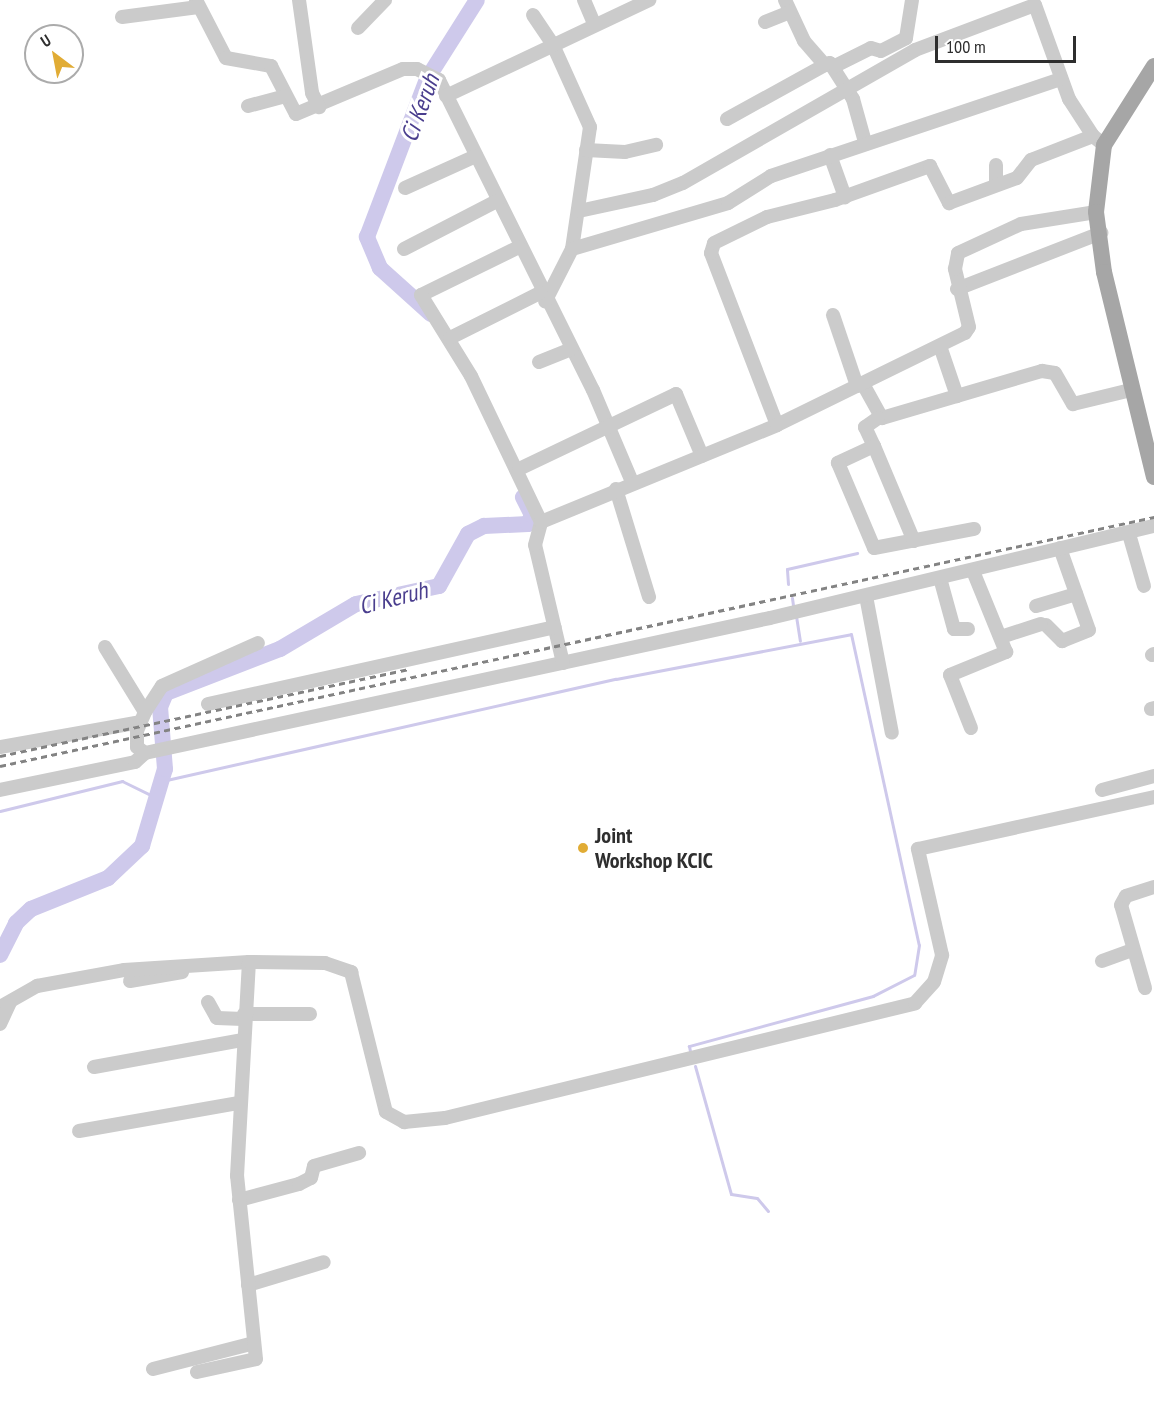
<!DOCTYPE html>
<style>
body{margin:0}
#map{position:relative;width:1154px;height:1404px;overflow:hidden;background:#fff;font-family:"PT Sans Narrow",sans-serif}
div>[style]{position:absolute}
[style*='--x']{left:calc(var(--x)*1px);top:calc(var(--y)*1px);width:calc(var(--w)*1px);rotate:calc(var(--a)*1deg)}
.stream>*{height:3px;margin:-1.5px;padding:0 1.5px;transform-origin:1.5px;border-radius:1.5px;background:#cec9eb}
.river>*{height:16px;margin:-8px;padding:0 8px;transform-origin:8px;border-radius:8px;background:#cec9eb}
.minor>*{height:14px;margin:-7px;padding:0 7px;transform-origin:7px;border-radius:7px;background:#cbcbcb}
.major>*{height:16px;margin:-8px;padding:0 8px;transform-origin:8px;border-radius:8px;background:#a6a6a6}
.rail>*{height:3px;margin-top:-1.5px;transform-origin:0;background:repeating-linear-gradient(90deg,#838383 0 6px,transparent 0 10.5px)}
.dots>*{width:16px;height:16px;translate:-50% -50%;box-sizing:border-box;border:3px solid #fff;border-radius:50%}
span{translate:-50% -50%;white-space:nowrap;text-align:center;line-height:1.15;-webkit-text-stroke:6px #fff;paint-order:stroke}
.poi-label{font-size:22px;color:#2e2e2e;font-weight:700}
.left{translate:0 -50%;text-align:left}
.water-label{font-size:24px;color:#4a3e8e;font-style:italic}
.north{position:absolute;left:24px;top:24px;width:60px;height:60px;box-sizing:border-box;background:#fff;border:2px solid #ababab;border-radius:50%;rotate:328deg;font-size:16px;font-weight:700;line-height:24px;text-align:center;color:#2e2e2e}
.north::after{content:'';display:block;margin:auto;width:21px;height:27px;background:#e1ac35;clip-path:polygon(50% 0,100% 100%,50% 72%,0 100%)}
.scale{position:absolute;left:935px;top:36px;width:141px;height:27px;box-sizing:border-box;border:3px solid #2e2e2e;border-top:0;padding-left:8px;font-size:18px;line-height:21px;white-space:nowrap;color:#2e2e2e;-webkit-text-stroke:4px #fff;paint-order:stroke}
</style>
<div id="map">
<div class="stream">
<div style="--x:788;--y:584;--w:15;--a:-94"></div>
<div style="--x:787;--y:569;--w:72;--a:-12.9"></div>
<div style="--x:792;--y:598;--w:7;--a:82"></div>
<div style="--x:796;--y:616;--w:25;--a:81"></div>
<div style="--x:162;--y:781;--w:465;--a:-12.7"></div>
<div style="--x:616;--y:679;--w:239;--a:-10.8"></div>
<div style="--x:851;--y:634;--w:318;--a:77.7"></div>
<div style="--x:919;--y:945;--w:30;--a:99"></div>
<div style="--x:914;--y:975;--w:46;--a:152.9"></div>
<div style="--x:873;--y:996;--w:191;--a:164.8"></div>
<div style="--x:689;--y:1046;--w:5;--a:79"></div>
<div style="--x:0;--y:811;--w:126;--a:-13.8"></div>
<div style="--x:122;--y:781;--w:39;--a:26"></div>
<div style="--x:695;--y:1066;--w:133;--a:74.3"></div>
<div style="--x:731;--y:1194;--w:26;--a:9"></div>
<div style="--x:757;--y:1198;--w:17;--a:50"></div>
</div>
<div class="river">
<div style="--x:431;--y:314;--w:69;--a:-138"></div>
<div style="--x:380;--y:268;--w:34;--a:-113"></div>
<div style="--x:367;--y:237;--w:169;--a:-69.2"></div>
<div style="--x:427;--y:79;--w:93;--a:-57.7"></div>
<div style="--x:0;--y:955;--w:36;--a:-63"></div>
<div style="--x:16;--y:923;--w:21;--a:-43"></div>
<div style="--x:31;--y:909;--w:83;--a:-21.9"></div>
<div style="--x:108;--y:878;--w:47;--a:-43.3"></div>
<div style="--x:142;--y:846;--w:80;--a:-73.4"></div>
<div style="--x:165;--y:769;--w:62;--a:-94.6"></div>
<div style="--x:160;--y:707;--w:15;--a:-67"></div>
<div style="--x:166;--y:693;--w:122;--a:-21.1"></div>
<div style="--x:280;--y:649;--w:88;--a:-30.6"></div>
<div style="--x:356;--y:604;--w:85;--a:-12.2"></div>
<div style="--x:439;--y:586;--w:60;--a:-60.9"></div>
<div style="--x:468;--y:534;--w:18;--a:-27"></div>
<div style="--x:484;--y:526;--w:44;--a:-2.6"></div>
<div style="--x:528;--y:524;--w:10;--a:-66"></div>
<div style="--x:532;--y:515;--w:20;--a:-117"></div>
</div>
<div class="minor">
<div style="--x:196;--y:0;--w:65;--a:62.7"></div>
<div style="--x:226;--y:58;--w:46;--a:10.1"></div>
<div style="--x:271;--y:66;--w:54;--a:62.5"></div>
<div style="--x:296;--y:114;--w:116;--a:-22.8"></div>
<div style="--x:403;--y:69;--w:14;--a:0"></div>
<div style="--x:417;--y:69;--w:25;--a:27"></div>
<div style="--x:439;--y:80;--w:346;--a:63.6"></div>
<div style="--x:593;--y:390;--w:100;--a:67"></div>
<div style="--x:299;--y:0;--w:94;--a:82"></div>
<div style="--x:312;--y:93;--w:16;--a:63"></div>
<div style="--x:584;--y:0;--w:25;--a:67"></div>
<div style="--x:785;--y:0;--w:45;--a:65.1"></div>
<div style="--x:804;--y:41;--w:32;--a:49"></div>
<div style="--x:825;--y:65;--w:5;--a:-22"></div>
<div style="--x:830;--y:63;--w:43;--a:57.4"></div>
<div style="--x:853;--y:99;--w:45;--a:74.4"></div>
<div style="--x:533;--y:15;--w:36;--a:56"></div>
<div style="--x:553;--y:45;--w:90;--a:65.7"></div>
<div style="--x:590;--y:127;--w:123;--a:98.4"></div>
<div style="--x:572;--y:249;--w:59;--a:117"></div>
<div style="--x:122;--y:17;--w:77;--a:-7.5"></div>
<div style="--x:765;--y:22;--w:27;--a:-22"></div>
<div style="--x:358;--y:28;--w:39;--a:-46"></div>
<div style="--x:833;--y:67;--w:42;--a:-26.6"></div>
<div style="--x:871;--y:48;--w:10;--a:17"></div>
<div style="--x:881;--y:51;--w:28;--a:-27"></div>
<div style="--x:906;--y:38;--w:38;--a:-81"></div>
<div style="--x:446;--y:96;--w:225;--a:-25.3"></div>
<div style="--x:248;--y:106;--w:39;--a:-15"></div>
<div style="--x:727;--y:119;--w:112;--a:-28.9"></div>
<div style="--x:586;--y:150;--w:39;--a:3"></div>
<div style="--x:625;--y:152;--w:32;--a:-13"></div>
<div style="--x:830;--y:155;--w:45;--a:70.3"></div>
<div style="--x:996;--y:181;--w:16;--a:-90"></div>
<div style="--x:405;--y:188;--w:78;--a:-24.3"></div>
<div style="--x:579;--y:211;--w:76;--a:-12.2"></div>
<div style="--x:653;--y:195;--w:32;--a:-22"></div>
<div style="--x:683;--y:183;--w:267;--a:-29.8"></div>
<div style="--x:915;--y:50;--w:128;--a:-20.6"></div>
<div style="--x:1035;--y:5;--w:100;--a:70.1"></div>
<div style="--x:1069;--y:99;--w:44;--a:57"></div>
<div style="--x:1093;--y:136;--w:14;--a:39"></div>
<div style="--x:519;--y:247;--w:109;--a:153.9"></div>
<div style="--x:421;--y:295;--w:95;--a:58.3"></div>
<div style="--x:471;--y:376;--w:162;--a:64.4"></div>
<div style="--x:404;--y:249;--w:105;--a:-27.3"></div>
<div style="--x:572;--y:249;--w:163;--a:-16.4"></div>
<div style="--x:728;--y:203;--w:51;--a:-32.1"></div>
<div style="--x:771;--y:176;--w:306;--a:-18.5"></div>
<div style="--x:957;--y:289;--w:155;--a:-21.3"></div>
<div style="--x:833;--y:315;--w:75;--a:71.3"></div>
<div style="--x:450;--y:338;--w:101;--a:-26.6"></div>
<div style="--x:940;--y:346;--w:53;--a:71.2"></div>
<div style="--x:539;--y:362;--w:35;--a:-22"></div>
<div style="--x:863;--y:384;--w:39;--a:61"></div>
<div style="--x:882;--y:418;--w:167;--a:-16.4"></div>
<div style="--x:1042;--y:371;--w:13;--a:9"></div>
<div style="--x:1055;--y:373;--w:36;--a:60"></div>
<div style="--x:1073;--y:404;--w:60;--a:-13.6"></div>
<div style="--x:878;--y:418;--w:16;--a:145"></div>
<div style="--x:865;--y:427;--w:21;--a:65"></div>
<div style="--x:874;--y:446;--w:40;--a:155"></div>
<div style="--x:838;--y:463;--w:92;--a:67"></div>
<div style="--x:874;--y:548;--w:102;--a:-10.8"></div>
<div style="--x:777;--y:425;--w:184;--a:-111"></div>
<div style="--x:711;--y:253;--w:10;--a:-73"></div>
<div style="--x:714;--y:243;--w:59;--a:-26.1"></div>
<div style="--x:767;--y:217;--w:70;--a:-14"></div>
<div style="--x:835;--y:200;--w:101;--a:-19.7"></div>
<div style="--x:930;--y:166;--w:42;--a:62.8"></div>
<div style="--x:949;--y:203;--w:72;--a:-20.2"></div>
<div style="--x:1017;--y:178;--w:23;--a:-52"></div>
<div style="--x:1031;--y:160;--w:66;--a:-21.2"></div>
<div style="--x:874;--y:446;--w:103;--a:67.2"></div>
<div style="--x:519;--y:469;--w:174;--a:-25.5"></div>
<div style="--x:676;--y:394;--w:67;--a:67.2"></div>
<div style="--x:616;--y:489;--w:113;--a:73"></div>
<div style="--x:1129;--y:534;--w:54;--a:73.9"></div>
<div style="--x:940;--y:578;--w:53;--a:74.6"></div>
<div style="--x:954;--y:629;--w:14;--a:0"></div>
<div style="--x:866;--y:596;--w:139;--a:79.3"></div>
<div style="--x:1036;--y:606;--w:42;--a:-16.7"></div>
<div style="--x:1046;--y:625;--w:23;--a:45"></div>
<div style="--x:1062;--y:641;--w:29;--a:-22"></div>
<div style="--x:1089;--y:630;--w:87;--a:-109.5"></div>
<div style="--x:1001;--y:637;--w:42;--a:-18"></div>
<div style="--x:105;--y:647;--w:76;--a:58.4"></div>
<div style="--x:145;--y:712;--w:21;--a:113"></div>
<div style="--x:137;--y:731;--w:16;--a:90"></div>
<div style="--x:137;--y:747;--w:10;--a:37"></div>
<div style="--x:145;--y:753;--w:639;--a:-12.19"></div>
<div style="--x:770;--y:618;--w:395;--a:-13.5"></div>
<div style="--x:1152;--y:655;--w:2;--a:-27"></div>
<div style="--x:563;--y:663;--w:121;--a:-103.3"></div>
<div style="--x:535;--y:545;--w:24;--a:-75"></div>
<div style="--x:541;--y:522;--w:255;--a:-22.3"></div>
<div style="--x:777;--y:425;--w:209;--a:-26.1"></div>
<div style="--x:965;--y:333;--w:7;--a:-56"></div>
<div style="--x:969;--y:327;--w:60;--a:-103.6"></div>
<div style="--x:955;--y:269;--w:16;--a:-79"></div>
<div style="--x:958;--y:253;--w:69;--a:-24.7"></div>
<div style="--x:1021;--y:224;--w:76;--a:-9.1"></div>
<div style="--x:208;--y:704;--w:355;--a:-12.5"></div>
<div style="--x:1151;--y:709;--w:3;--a:-18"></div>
<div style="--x:145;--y:712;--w:31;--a:-57"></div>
<div style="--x:162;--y:686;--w:105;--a:-24.1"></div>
<div style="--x:971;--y:728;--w:57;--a:-111.6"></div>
<div style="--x:950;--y:675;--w:61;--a:-22.3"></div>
<div style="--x:1006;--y:652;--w:87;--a:-112.2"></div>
<div style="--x:0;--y:747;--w:142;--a:-10.1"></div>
<div style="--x:0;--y:790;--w:138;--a:-11.7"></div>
<div style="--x:135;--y:762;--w:13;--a:-42"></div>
<div style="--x:1102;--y:790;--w:54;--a:-15.1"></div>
<div style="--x:1102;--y:961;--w:33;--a:-20"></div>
<div style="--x:130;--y:981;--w:53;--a:-9.8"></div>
<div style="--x:1145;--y:988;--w:86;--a:-106.1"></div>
<div style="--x:1121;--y:905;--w:10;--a:-61"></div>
<div style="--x:1126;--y:896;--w:29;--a:-18"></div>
<div style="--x:208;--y:1002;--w:18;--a:61"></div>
<div style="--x:217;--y:1018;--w:26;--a:2"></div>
<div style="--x:0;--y:1007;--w:43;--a:-29.6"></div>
<div style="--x:37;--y:986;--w:88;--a:-10.4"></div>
<div style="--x:124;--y:970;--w:125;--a:-3.7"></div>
<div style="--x:244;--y:1014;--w:66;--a:0"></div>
<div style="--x:0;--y:1024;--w:23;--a:-65"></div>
<div style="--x:94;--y:1067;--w:150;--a:-10.3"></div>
<div style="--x:79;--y:1131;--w:161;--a:-10"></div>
<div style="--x:239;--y:1200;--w:62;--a:-14.9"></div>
<div style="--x:299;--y:1184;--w:13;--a:-27"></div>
<div style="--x:311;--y:1178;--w:12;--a:-76"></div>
<div style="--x:314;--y:1166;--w:47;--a:-16.1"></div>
<div style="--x:248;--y:1285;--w:79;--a:-16.8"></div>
<div style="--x:153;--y:1369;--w:104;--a:-14.4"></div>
<div style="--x:197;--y:1372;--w:60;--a:-12.4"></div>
<div style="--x:256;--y:1359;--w:184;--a:-95.9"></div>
<div style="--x:237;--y:1176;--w:214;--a:-86.8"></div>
<div style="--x:249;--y:962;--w:76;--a:0.8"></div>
<div style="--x:325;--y:963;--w:28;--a:19"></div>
<div style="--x:351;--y:972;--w:144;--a:76"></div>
<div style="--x:386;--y:1112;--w:21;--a:29"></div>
<div style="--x:404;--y:1122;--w:41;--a:-5.6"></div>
<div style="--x:445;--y:1118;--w:484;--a:-13.7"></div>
<div style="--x:915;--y:1003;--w:28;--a:-48"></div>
<div style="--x:934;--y:982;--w:28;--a:-73"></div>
<div style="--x:942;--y:955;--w:109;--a:-102.8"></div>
<div style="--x:918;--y:849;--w:242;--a:-12.4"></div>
</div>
<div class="major">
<div style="--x:1154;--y:66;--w:93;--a:122.3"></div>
<div style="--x:1104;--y:145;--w:67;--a:96.8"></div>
<div style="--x:1096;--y:212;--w:61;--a:82.4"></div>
<div style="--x:1104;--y:272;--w:211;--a:76.3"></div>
</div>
<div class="rail">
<div style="--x:0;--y:756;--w:417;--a:-12"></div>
<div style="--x:0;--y:766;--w:1181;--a:-12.18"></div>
</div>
<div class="dots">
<div style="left:583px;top:848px;background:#e1ac35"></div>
</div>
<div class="poi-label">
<span class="left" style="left:595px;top:848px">Joint<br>Workshop KCIC</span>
</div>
<div class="water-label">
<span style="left:420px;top:108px;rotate:-70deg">Ci Keruh</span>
<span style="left:393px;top:598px;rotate:-14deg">Ci Keruh</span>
</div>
<div class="north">U</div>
<div class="scale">100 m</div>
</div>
